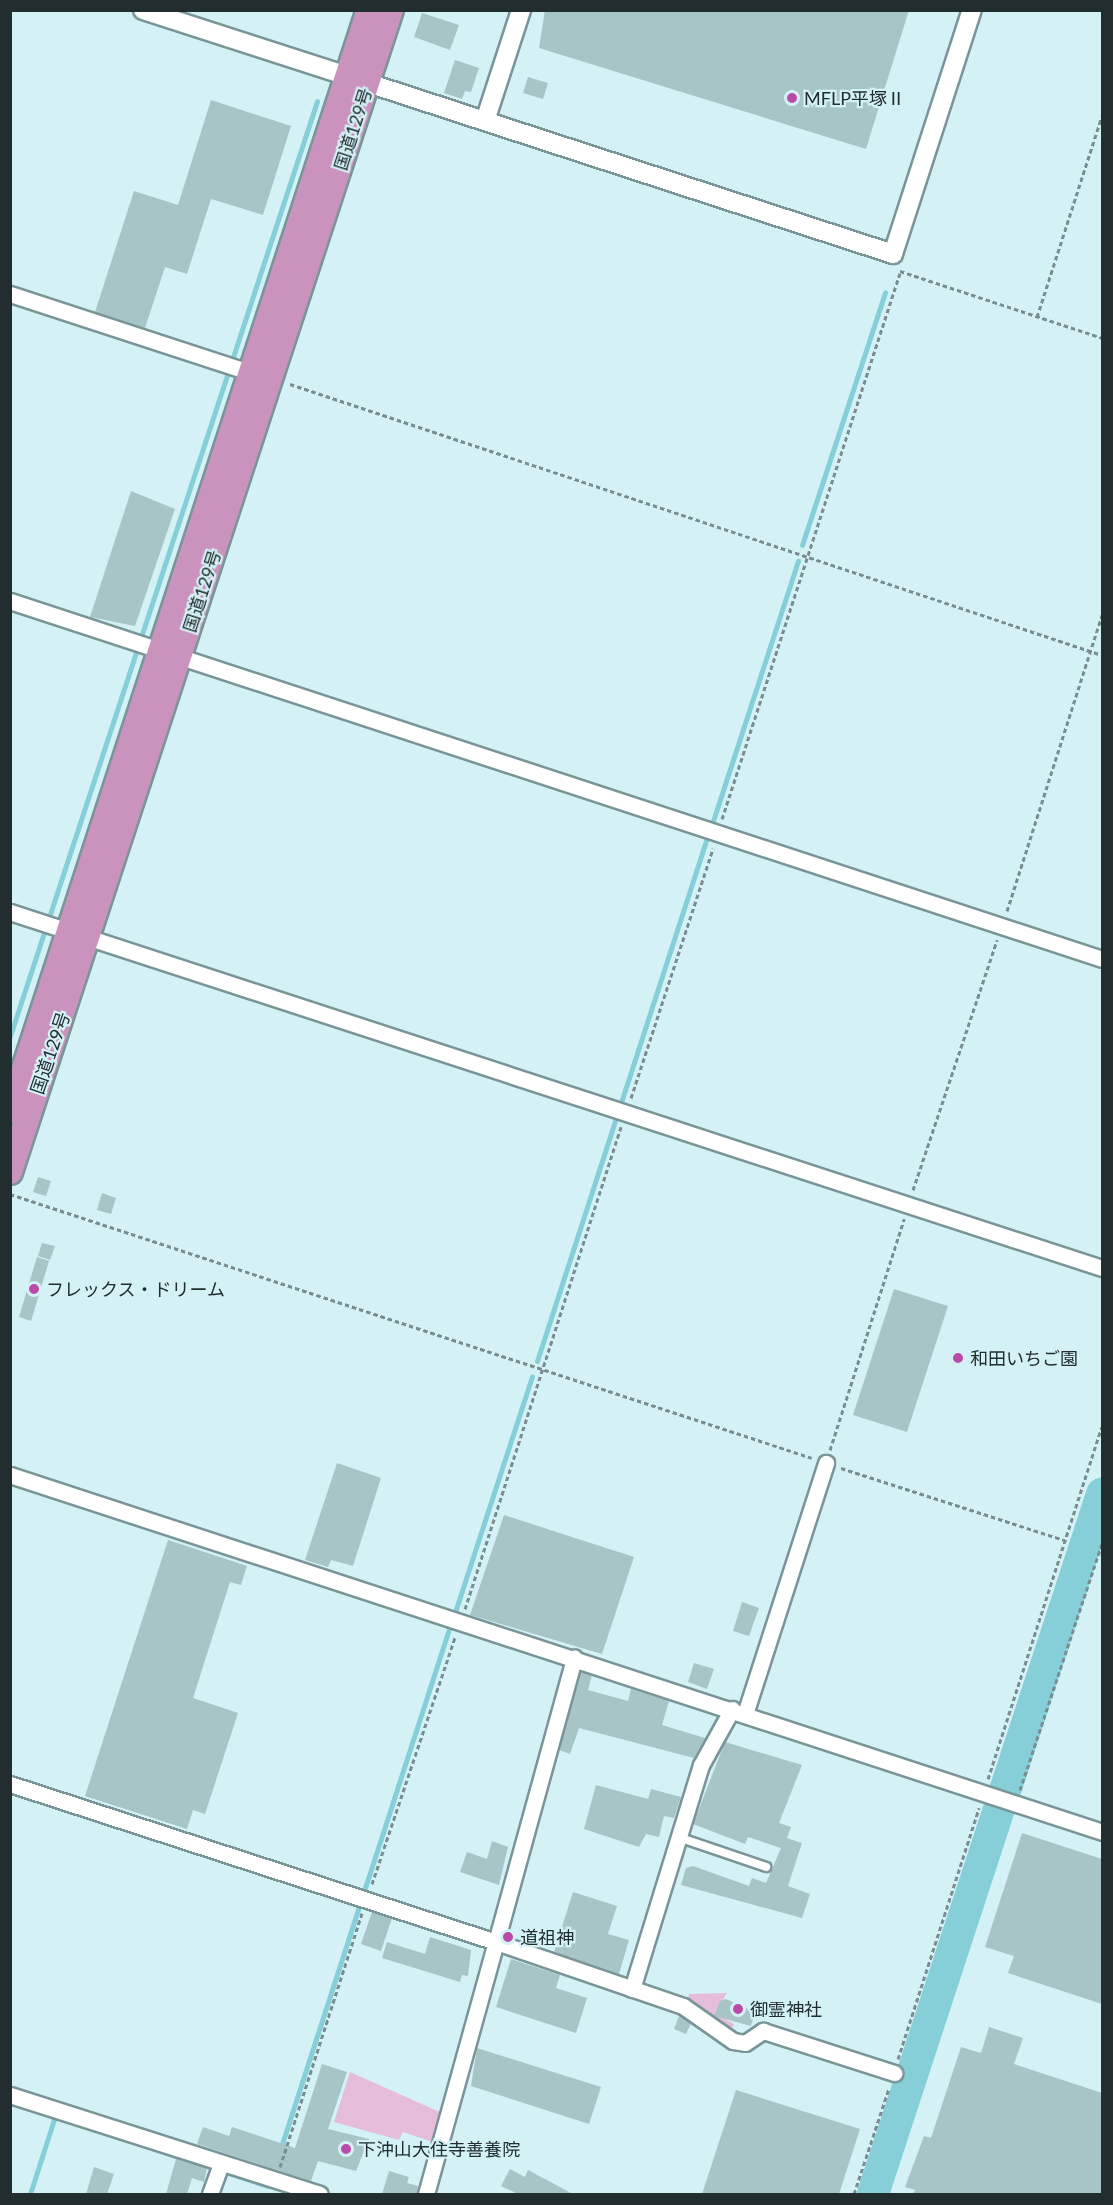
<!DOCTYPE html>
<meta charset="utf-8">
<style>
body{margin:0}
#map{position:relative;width:1113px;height:2205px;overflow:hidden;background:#d4f2f6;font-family:Lato,"Noto Sans JP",sans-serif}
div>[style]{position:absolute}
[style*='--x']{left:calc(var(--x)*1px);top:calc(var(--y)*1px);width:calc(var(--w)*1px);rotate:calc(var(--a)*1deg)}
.green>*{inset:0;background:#e5bddb}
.stream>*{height:5px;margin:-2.5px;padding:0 2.5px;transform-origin:2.5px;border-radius:2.5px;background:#86cfd8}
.river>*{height:32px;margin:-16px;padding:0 16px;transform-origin:16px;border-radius:16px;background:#86cfd8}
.building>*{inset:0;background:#a7c4c7}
.path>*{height:3px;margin-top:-1.5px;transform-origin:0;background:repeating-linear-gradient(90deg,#798d90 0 4.5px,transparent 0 7.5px)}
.roads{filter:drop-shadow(2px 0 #799598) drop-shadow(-2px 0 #799598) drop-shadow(0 2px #799598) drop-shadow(0 -2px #799598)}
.service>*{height:8px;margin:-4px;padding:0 4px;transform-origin:4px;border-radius:4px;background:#fff}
.minor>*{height:15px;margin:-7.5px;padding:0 7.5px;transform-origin:7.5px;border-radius:7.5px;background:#fff}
.tertiary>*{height:18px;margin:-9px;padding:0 9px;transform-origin:9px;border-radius:9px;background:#fff}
.trunk>*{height:24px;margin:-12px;padding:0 12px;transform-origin:12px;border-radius:12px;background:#ca93be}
.dots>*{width:16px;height:16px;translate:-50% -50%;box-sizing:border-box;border:3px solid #d4f2f6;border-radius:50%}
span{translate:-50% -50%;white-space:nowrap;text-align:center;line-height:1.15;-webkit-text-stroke:4.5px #d4f2f6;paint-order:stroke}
.poi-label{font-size:18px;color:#212d2e}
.left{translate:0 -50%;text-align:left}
.street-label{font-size:18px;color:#212d2e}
.frame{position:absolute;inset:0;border:12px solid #212d2e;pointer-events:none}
</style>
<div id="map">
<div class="green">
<div style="clip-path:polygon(727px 1993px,715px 2013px,734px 2024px,730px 2033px,688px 1999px,689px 1994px)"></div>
<div style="clip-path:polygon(350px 2072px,442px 2113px,433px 2142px,403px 2132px,399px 2140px,334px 2122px)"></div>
</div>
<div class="stream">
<div style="--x:802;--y:545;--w:266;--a:-71.8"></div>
<div style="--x:712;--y:824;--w:277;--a:-71.9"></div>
<div style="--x:10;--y:1036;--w:984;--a:-71.82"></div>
<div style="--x:537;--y:1361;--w:547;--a:-72"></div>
<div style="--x:455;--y:1612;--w:248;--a:-71.9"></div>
<div style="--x:280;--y:2150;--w:548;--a:-72.03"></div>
<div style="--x:164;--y:2152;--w:109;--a:18.1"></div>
<div style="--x:268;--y:2186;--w:7;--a:-74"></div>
<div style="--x:30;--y:2194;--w:82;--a:-72.2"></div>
<div style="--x:55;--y:2116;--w:6;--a:18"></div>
</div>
<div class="river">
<div style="--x:873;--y:2194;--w:737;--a:-71.88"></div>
</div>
<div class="building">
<div style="clip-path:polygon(545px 10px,909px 10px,866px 149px,539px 48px)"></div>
<div style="clip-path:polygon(422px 13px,459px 25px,450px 50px,414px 37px)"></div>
<div style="clip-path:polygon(455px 60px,479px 68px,471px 92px,465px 91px,462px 99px,444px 93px)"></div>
<div style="clip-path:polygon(528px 77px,548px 83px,543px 99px,523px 93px)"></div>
<div style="clip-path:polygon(211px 100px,291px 126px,263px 215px,211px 199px,187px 274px,165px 267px,145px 328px,95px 312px,134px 191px,178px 205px)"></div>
<div style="clip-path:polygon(131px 491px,175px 509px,135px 626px,90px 617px)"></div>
<div style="clip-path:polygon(38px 1177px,51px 1181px,46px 1196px,33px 1192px)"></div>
<div style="clip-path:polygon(102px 1193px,116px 1198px,111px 1214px,97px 1210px)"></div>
<div style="clip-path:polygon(42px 1243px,55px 1246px,50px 1260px,38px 1256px)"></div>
<div style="clip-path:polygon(37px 1257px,49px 1261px,31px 1321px,19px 1317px)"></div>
<div style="clip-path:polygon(894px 1289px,948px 1306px,907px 1432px,853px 1415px)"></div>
<div style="clip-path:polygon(337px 1463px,381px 1478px,353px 1566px,331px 1560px,328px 1567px,305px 1560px)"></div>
<div style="clip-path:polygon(504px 1515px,634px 1557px,602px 1654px,470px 1615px)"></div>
<div style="clip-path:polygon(168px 1540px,247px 1566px,241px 1585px,230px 1582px,193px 1698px,238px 1713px,205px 1814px,193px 1810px,187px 1829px,85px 1796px)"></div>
<div style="clip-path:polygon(742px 1602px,759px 1608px,749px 1636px,733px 1631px)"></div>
<div style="clip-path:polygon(694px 1663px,714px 1669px,707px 1689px,688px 1682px)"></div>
<div style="clip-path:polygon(580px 1672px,592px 1675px,588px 1690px,628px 1701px,631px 1689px,669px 1701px,662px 1725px,705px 1738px,694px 1758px,579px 1728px,570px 1754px,559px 1750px)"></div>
<div style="clip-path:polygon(725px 1742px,802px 1765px,779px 1823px,791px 1827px,787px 1838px,802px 1843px,788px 1886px,810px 1894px,802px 1918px,681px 1885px,686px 1868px,693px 1866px,749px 1886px,752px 1878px,766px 1883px,781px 1848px,748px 1837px,745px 1844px,693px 1824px)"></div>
<div style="clip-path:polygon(596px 1785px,648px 1799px,651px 1789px,681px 1797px,674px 1818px,664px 1816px,659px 1837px,646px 1834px,639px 1847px,584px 1829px)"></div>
<div style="clip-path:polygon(1022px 1833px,1102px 1859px,1102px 2004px,1008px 1973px,1014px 1956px,985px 1947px)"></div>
<div style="clip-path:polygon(492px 1841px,508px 1847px,499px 1885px,460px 1872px,467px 1852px,487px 1859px)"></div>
<div style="clip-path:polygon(573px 1892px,617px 1906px,608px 1934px,629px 1940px,619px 1974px,554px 1952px)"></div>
<div style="clip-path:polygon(372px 1912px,392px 1918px,381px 1951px,361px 1944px)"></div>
<div style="clip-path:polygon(430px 1937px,471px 1950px,468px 1976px,462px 1975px,460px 1982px,382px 1958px,387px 1942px,425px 1954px)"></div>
<div style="clip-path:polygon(511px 1959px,560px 1975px,556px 1988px,587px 1998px,576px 2033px,496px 2007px)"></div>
<div style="clip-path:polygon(726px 1999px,755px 2012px,751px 2026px,714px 2016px,720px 2001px)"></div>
<div style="clip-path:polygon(679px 2016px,691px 2023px,686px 2034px,674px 2029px)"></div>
<div style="clip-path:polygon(989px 2027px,1023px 2038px,1014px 2064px,1102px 2093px,1102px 2194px,913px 2194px,915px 2190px,905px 2187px,924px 2136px,931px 2138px,961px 2047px,981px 2053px)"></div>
<div style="clip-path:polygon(477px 2048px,601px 2087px,589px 2124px,471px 2086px)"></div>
<div style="clip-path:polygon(322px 2064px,347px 2072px,328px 2129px,369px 2139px,356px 2171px,318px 2161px,311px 2181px,197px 2144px,203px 2127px,229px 2136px,232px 2127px,295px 2148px)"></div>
<div style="clip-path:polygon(736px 2090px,860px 2129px,839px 2194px,702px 2194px)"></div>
<div style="clip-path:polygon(176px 2159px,207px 2168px,204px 2182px,192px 2178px,187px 2194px,166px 2194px)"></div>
<div style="clip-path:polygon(94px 2167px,114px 2174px,107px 2194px,86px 2194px)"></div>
<div style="clip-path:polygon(510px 2169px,525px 2177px,528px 2170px,573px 2194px,518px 2194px,501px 2186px)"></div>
<div style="clip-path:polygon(389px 2171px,409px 2177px,407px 2183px,418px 2186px,417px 2194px,382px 2194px)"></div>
</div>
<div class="path">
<div style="--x:900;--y:271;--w:213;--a:18.3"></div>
<div style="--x:1037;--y:317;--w:211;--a:-72.1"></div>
<div style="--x:290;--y:384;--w:856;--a:18.46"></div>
<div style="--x:722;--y:819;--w:574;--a:-71.94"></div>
<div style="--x:1007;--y:911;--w:311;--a:-72.2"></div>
<div style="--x:631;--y:1098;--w:263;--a:-71.8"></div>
<div style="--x:913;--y:1190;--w:264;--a:-71.4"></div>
<div style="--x:10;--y:1194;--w:844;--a:18.22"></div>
<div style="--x:830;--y:1450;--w:243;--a:-72.2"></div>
<div style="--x:841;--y:1468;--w:234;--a:17.9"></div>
<div style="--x:465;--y:1609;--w:507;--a:-72.07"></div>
<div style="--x:988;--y:1779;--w:370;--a:-72.1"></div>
<div style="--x:1020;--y:1790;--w:259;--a:-71.6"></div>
<div style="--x:372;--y:1884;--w:261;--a:-71.4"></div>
<div style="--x:898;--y:2059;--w:264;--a:-72.1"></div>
<div style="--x:280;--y:2167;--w:267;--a:-72.1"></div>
<div style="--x:854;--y:2194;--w:112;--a:-71.7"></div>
</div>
<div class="roads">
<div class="service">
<div style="--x:681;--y:1838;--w:90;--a:18.8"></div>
</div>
<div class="minor">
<div style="--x:10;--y:294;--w:254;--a:18.1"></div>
<div style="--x:10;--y:601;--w:1149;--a:18.15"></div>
<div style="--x:10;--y:912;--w:1149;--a:18.06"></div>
<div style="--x:10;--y:1475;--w:1149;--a:18.1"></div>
<div style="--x:745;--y:1714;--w:264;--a:-72.1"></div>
<div style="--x:10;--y:1784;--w:511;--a:18.01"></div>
<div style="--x:496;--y:1942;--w:295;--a:-74.6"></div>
<div style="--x:632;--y:1989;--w:234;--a:-72.9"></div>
<div style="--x:701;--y:1765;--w:64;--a:-61"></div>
<div style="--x:10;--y:2095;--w:325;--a:17.7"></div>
<div style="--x:210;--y:2194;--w:33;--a:-70"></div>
<div style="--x:426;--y:2194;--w:262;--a:-74.5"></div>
<div style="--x:496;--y:1942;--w:198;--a:18.9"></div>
<div style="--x:683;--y:2006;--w:61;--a:35"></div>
<div style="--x:733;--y:2041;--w:12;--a:9"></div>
<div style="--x:745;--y:2043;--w:22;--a:-34"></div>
<div style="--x:763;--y:2031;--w:138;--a:17.8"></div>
</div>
<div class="tertiary">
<div style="--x:143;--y:10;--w:214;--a:17.9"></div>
<div style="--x:368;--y:83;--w:552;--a:18.04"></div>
<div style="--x:893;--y:254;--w:256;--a:-72.1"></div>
<div style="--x:485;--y:121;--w:117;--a:-72"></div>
</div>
<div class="trunk">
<div style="--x:10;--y:1112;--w:1159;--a:-71.96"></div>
<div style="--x:10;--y:1172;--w:1223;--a:-71.85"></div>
</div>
</div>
<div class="dots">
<div style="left:792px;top:98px;background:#bb4ba8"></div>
<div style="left:34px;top:1289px;background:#bb4ba8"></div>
<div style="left:958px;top:1358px;background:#bb4ba8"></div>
<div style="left:508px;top:1937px;background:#bb4ba8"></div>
<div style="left:738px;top:2009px;background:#bb4ba8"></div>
<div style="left:346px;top:2149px;background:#bb4ba8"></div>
</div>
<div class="poi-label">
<span class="left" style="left:804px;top:98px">MFLP平塚Ⅱ</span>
<span class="left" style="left:46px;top:1289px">フレックス・ドリーム</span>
<span class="left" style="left:970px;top:1358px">和田いちご園</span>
<span class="left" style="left:520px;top:1937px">道祖神</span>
<span class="left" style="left:750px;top:2009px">御霊神社</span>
<span class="left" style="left:358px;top:2149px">下沖山大住寺善養院</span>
</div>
<div class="street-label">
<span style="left:353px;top:129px;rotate:-72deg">国道129号</span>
<span style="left:202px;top:591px;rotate:-72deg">国道129号</span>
<span style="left:50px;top:1053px;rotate:-71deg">国道129号</span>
</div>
<div class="frame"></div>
</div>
